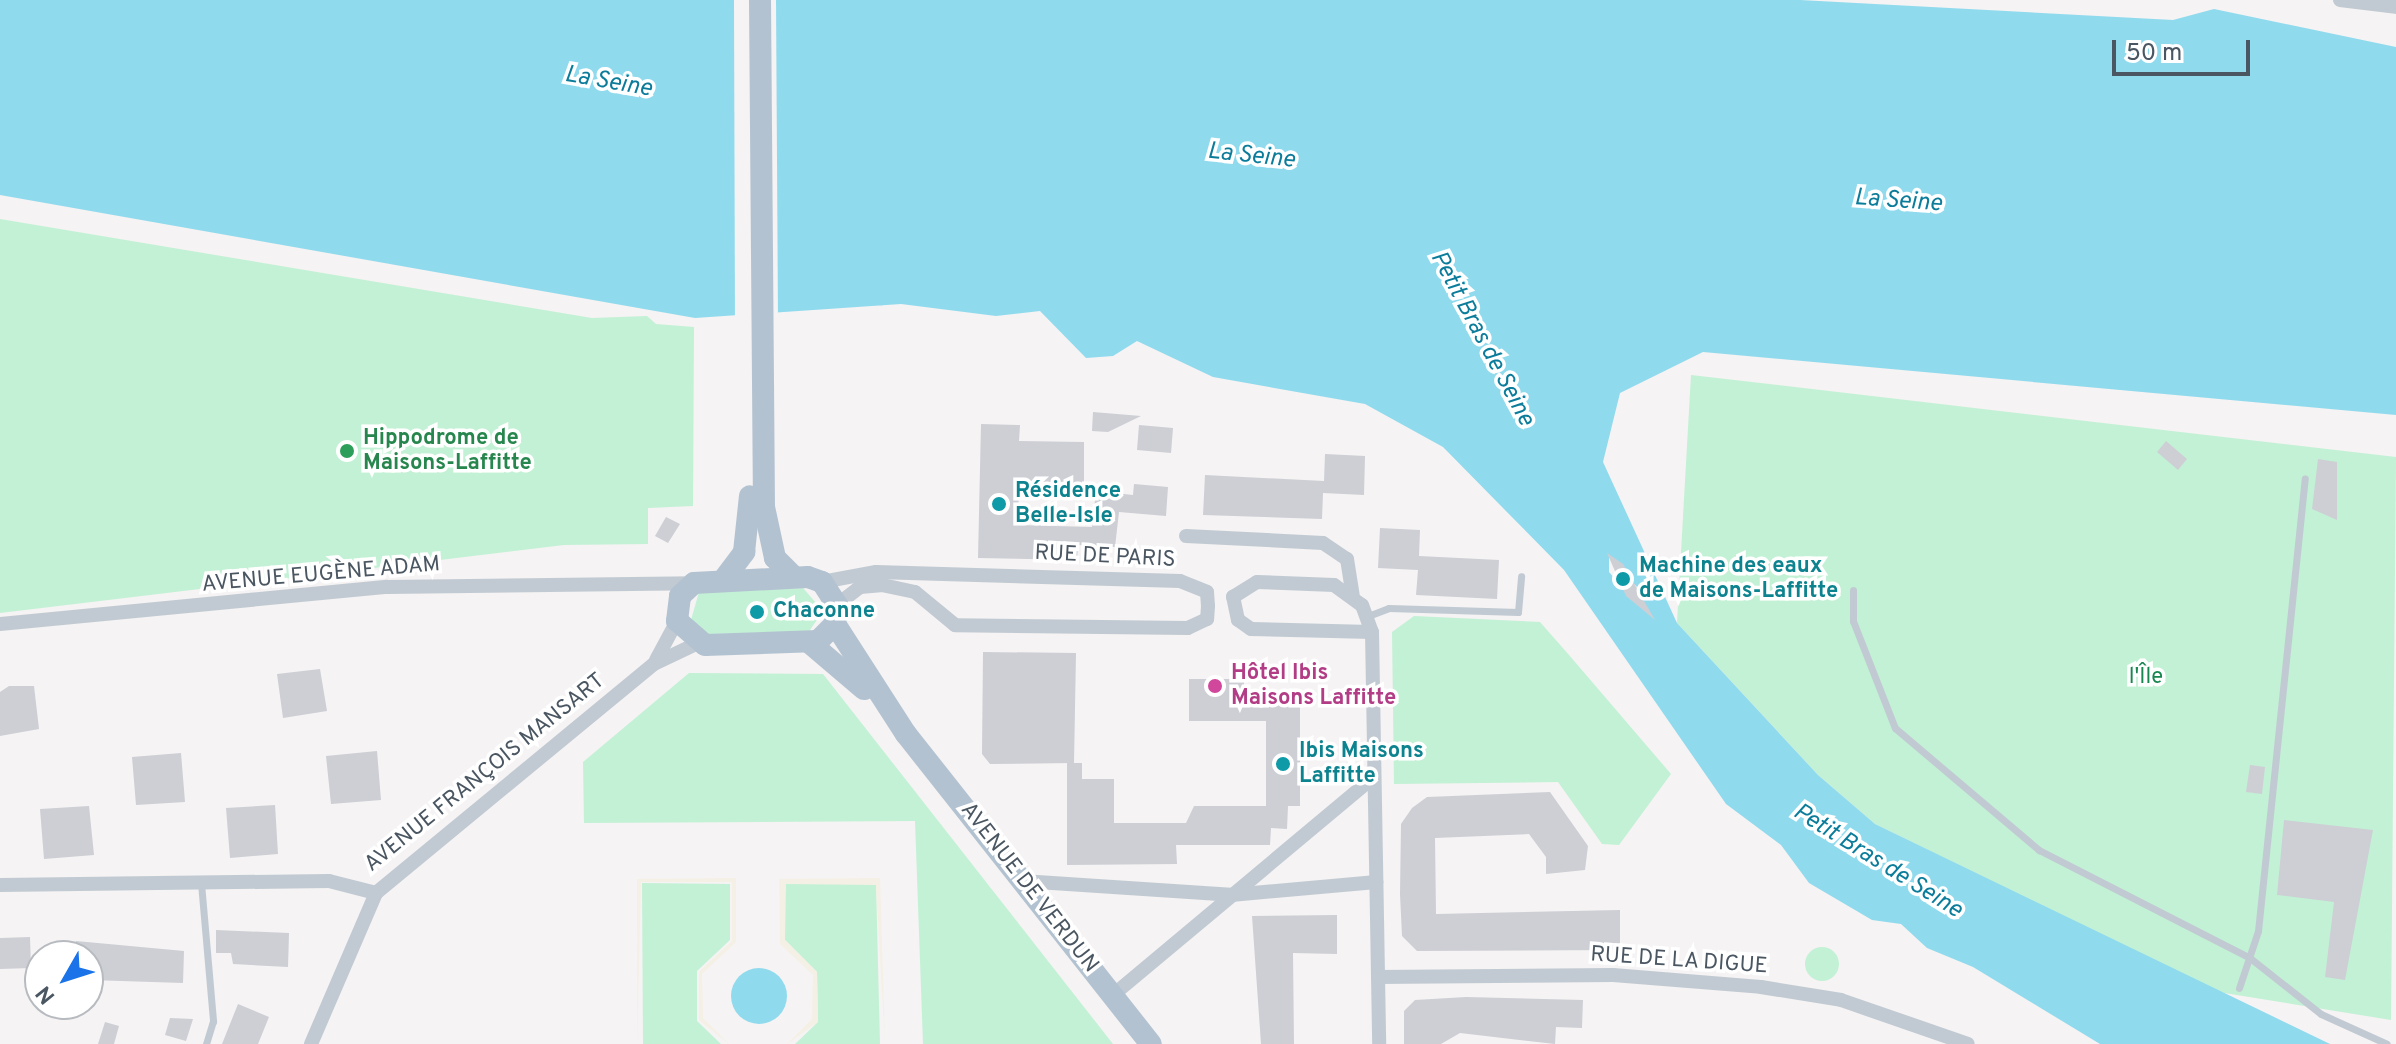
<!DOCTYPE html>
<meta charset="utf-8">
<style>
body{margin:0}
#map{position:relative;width:2396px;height:1044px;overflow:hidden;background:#f5f3f3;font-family:Overpass,sans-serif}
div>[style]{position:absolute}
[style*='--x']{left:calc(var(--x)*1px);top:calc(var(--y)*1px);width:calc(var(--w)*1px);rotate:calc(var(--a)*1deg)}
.green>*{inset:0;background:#c3f1d5}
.round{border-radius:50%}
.sand>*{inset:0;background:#f5f0e5}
.water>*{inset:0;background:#90daee}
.pier>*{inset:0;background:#f5f3f3}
.building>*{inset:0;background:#cdcfd5}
.lane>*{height:7px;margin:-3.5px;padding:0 3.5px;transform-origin:3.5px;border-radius:3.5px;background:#c1cad2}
.street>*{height:14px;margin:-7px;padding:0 7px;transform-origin:7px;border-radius:7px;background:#c1cad2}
.primary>*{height:22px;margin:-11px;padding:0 11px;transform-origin:11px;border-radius:11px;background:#b3c2d1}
.dots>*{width:22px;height:22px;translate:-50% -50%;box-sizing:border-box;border:4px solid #fff;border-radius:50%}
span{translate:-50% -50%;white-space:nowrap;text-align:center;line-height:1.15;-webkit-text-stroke:7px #fff;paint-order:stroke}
.leisure-label{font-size:22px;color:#27864d;font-weight:700}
.left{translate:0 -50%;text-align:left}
.culture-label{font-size:22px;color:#0d838f;font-weight:700}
.street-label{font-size:22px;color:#4a5661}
.hotel-label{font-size:22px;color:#b23c85;font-weight:700}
.park-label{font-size:22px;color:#17864f}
.water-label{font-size:24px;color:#0c7c9b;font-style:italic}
.north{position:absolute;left:24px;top:940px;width:80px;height:80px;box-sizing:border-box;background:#fff;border:2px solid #b7bbc0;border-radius:50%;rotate:231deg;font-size:22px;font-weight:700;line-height:32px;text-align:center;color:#4a5661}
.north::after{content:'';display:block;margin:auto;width:28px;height:36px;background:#1a73e8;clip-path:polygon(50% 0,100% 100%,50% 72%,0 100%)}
.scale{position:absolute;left:2112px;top:40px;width:138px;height:36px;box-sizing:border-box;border:4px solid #4a5661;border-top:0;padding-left:10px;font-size:24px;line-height:28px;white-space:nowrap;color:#4a5661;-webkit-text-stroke:6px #fff;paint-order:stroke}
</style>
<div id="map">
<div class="green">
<div style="clip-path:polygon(0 219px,592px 318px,647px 316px,656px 324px,694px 327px,693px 506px,648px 508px,648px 544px,564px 545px,0 613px)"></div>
<div style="clip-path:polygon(1691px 375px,2396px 457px,2391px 1020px,2218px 992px,1875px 824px,1818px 775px,1677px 623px)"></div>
<div style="clip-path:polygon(803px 588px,823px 611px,808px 633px,708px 634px,691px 620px,699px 592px)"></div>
<div style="clip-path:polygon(1414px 616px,1540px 622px,1569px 655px,1671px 774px,1619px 845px,1602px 844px,1558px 782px,1394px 784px,1392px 632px)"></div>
<div style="clip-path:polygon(689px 673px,823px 674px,1113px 1044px,923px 1044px,915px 821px,584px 823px,583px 762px)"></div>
<div style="clip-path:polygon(642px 883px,730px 884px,730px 940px,697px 971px,697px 1021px,721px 1044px,643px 1044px)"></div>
<div style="clip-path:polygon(785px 884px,876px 884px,880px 1044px,795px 1044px,818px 1022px,817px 972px,785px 940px)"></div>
<div class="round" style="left:1805px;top:947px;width:34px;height:34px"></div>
</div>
<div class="sand">
<div style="clip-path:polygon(736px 878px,736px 942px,702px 974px,703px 1018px,729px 1044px,699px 1020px,699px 972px,732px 941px,732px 882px,641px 882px,637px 1044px,637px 879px)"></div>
<div style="clip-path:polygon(880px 878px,885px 1044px,876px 885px,786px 884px,785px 940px,817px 972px,818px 1022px,787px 1044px,812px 1019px,813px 975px,780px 944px,779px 879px)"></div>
</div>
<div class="water">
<div style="clip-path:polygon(evenodd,0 0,1800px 0,2173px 20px,2214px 9px,2396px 47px,2396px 415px,1703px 352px,1620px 393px,1603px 462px,1677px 623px,1818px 775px,1875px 824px,2330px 1044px,2100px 1044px,1973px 967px,1927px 948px,1901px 924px,1872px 920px,1809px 883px,1781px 845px,1726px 804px,1564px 570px,1443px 447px,1365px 404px,1213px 377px,1137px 341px,1113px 356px,1086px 358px,1040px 311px,996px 316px,901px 304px,695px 318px,0 195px,0 0,1609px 557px,1637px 587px,1637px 604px,1609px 572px,1609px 557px)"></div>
<div class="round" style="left:731px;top:968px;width:56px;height:56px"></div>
</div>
<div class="pier">
<div style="clip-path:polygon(734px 0,776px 0,778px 321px,735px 322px)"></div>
</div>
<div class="building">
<div style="clip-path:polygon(1093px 412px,1141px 416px,1108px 432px,1092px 431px)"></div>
<div style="clip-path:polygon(981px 424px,1020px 425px,1019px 441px,1084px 442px,1084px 483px,1019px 481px,1018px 525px,1092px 527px,1096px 491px,1133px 495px,1134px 484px,1168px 487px,1166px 516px,1119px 512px,1115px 547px,1078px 545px,1077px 560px,978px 558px)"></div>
<div style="clip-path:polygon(1139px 425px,1173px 428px,1171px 453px,1137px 450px)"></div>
<div style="clip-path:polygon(2166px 441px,2187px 459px,2178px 470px,2157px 452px)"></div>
<div style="clip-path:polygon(1325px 454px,1365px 456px,1364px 495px,1323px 493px,1322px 519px,1203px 515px,1205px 475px,1324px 481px)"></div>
<div style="clip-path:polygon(2318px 459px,2337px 462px,2337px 520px,2312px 509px)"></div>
<div style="clip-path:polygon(666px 517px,680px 524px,668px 543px,655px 536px)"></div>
<div style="clip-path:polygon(1380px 528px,1420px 530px,1419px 556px,1499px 560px,1497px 599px,1416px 595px,1418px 570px,1378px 568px)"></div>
<div style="clip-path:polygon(1607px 553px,1623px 564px,1655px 620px,1626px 596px)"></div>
<div style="clip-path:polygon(983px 652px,1076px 653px,1074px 763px,990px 764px,982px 754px)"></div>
<div style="clip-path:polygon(320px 669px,327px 711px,283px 718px,277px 674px)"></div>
<div style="clip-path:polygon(1189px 679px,1244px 679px,1244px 703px,1300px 703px,1300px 806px,1288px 806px,1287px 829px,1271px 828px,1270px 845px,1176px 845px,1177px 864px,1067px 865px,1067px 763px,1082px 763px,1082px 779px,1114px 779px,1114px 823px,1186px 823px,1194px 806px,1266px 806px,1266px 721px,1189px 721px)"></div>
<div style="clip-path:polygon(9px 686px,34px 686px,39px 729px,0 736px,0 692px)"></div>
<div style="clip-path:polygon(377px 751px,381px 800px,331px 804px,326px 756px)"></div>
<div style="clip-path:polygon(181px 753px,185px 802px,136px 805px,132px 757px)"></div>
<div style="clip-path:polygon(2250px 765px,2265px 767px,2262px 794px,2246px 792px)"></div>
<div style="clip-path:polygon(1550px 792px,1588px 846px,1585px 870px,1546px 874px,1546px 857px,1529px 834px,1435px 838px,1436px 914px,1620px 910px,1620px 950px,1417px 951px,1402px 936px,1400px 894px,1401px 824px,1412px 808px,1427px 797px)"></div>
<div style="clip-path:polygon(275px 805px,278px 854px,230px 858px,226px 808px)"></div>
<div style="clip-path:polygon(89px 806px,94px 855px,44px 859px,40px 809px)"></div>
<div style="clip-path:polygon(2284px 820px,2373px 830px,2345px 980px,2325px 977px,2334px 902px,2277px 895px)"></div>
<div style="clip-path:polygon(1337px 915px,1337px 954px,1293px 953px,1294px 1044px,1261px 1044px,1252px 916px)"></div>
<div style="clip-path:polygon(216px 930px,289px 933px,288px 967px,233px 964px,231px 953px,216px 953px)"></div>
<div style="clip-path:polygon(30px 937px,31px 968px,0 969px,0 938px)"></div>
<div style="clip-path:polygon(76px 941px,184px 951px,183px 983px,90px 980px,88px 956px,74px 956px)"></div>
<div style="clip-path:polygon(1466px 997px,1583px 1000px,1582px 1028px,1556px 1027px,1555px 1044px,1460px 1033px,1441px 1044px,1404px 1044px,1404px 1011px,1415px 1000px)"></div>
<div style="clip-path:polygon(238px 1004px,269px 1017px,258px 1044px,222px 1044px)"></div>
<div style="clip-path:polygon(170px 1018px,193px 1019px,186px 1041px,165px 1035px)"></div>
<div style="clip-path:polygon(105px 1022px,119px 1026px,114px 1044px,98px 1044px)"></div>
</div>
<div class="lane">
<div style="--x:1853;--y:590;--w:31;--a:90"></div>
<div style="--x:1853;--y:621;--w:115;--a:68.6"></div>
<div style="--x:1895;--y:728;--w:189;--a:40.3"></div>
<div style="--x:2039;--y:850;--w:237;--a:27.1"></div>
<div style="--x:2250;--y:958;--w:90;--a:38.3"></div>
<div style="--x:2321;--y:1014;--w:72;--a:24.4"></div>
<div style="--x:1368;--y:616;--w:22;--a:-21"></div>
<div style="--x:1389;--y:608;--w:129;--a:1.8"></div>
<div style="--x:1518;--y:612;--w:36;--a:-85"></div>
<div style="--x:201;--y:883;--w:139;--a:85"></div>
<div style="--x:213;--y:1021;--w:24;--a:107"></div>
<div style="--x:2239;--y:988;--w:60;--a:-71.6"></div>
<div style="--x:2258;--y:931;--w:455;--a:-84.1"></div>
</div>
<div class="street">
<div style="--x:2340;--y:0;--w:56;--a:7.1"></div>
<div style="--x:1186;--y:536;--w:137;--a:2.9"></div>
<div style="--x:1323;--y:543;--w:29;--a:34"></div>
<div style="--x:1347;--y:559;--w:36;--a:81"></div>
<div style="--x:822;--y:582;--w:55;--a:-10.5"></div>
<div style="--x:876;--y:572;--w:304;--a:1.7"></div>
<div style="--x:1180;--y:581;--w:29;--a:22"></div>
<div style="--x:1207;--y:592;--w:14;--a:86"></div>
<div style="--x:1208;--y:606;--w:13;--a:94"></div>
<div style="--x:1207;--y:619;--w:21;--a:155"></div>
<div style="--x:1188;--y:628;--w:233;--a:-179.3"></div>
<div style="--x:955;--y:625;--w:52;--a:-140.5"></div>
<div style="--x:915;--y:592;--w:33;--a:-168"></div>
<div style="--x:883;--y:585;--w:23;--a:175"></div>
<div style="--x:860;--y:587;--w:29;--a:142"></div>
<div style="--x:1257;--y:582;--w:77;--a:2.2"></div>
<div style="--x:1334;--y:585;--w:34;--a:36"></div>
<div style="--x:1362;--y:605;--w:29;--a:70"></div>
<div style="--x:1372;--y:632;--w:121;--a:-178.6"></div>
<div style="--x:1251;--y:629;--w:16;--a:-145"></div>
<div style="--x:1238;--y:620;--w:24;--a:-102"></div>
<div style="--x:1233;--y:597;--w:28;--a:-32"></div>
<div style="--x:0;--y:624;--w:389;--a:-5.5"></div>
<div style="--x:387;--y:587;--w:307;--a:-0.7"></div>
<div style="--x:1372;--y:632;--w:412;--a:89"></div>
<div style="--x:656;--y:660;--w:44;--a:-61.7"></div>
<div style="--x:1022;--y:881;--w:209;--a:3.8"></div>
<div style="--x:1231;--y:895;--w:146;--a:-5.1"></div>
<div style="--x:0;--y:885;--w:329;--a:-0.7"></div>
<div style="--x:329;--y:881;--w:49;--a:14.3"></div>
<div style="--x:1378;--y:977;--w:235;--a:-0.5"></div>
<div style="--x:1613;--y:975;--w:148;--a:4.6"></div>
<div style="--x:1761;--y:987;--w:81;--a:9.2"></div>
<div style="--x:1841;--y:1000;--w:134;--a:19.1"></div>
<div style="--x:1113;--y:995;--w:340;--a:-39.9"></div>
<div style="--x:311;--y:1044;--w:164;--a:-66.7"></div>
<div style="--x:376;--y:893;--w:360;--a:-39.5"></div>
<div style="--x:654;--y:664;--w:49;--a:-25.5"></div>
</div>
<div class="primary">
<div style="--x:760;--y:0;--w:507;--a:89.55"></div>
<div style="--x:764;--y:507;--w:52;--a:77.8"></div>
<div style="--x:775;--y:558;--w:27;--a:45"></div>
<div style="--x:808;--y:577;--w:15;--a:20"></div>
<div style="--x:822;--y:582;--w:27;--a:57"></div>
<div style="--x:837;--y:605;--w:19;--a:96"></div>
<div style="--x:835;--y:624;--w:24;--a:135"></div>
<div style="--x:818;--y:641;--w:113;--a:178"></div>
<div style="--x:705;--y:645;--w:37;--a:-139"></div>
<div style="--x:677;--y:621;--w:25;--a:-83"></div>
<div style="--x:680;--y:596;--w:19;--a:-43"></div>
<div style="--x:694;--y:583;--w:114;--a:-3"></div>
<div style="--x:724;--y:579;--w:34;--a:-53"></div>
<div style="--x:744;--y:552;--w:56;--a:-83.9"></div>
<div style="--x:835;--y:624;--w:131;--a:57.2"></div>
<div style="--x:906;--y:734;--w:395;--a:51.7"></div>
<div style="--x:810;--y:643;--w:71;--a:40.4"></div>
</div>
<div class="dots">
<div style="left:347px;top:451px;background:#2e9e5b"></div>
<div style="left:999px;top:504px;background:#0f9aa8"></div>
<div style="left:1623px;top:579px;background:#0f9aa8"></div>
<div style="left:757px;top:612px;background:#0f9aa8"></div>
<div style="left:1215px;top:686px;background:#d1479c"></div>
<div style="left:1283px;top:764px;background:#0f9aa8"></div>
</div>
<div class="leisure-label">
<span class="left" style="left:363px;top:451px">Hippodrome de<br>Maisons-Laffitte</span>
</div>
<div class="culture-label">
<span class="left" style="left:1015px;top:504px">Résidence<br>Belle-Isle</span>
<span class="left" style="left:1639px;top:579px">Machine des eaux<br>de Maisons-Laffitte</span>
<span class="left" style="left:773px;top:612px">Chaconne</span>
<span class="left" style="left:1299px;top:764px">Ibis Maisons<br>Laffitte</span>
</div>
<div class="street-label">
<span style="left:1105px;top:557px;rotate:3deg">RUE DE PARIS</span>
<span style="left:321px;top:575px;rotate:-5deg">AVENUE EUGÈNE ADAM</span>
<span style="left:485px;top:773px;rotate:-39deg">AVENUE FRANÇOIS MANSART</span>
<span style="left:1029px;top:888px;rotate:52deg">AVENUE DE VERDUN</span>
<span style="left:1679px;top:961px;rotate:4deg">RUE DE LA DIGUE</span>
</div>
<div class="hotel-label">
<span class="left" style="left:1231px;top:686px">Hôtel Ibis<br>Maisons Laffitte</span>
</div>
<div class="park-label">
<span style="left:2146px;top:678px">l'Île</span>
</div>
<div class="water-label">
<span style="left:608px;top:83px;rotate:10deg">La Seine</span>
<span style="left:1251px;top:157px;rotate:6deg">La Seine</span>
<span style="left:1898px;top:202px;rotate:4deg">La Seine</span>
<span style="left:1481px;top:339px;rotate:62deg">Petit Bras de Seine</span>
<span style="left:1877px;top:862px;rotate:32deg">Petit Bras de Seine</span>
</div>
<div class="north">N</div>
<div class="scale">50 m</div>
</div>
